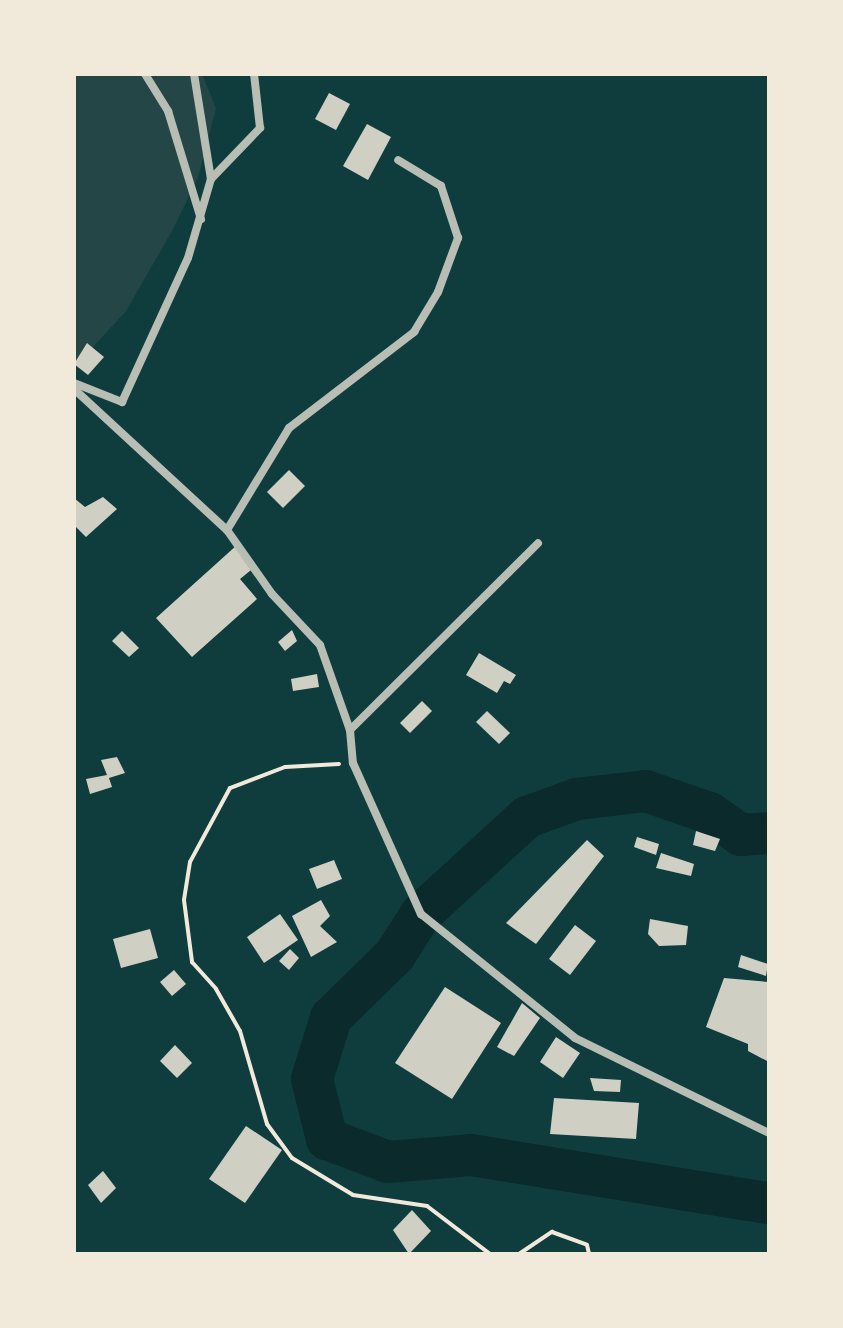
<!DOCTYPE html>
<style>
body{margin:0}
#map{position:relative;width:843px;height:1328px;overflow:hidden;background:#0f3d3e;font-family:Montserrat,sans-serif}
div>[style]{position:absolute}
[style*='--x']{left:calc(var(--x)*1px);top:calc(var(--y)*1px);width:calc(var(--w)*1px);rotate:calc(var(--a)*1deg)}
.green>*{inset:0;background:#244646}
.river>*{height:42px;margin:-21px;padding:0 21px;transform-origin:21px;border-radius:21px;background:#0a2a2b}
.building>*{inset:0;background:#cfcfc3}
.path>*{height:4px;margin:-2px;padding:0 2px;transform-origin:2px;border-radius:2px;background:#f1e9da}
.minor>*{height:8px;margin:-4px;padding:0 4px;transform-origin:4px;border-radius:4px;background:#b8beb3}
span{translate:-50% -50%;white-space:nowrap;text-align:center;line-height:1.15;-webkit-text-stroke:7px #f1e9da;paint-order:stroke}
.frame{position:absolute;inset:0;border:76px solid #f1e9da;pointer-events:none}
</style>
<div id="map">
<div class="green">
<div style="clip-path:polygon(74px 74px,202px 74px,216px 108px,198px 178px,172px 231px,126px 311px,74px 368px)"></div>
</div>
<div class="river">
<div style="--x:769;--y:833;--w:28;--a:176"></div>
<div style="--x:741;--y:835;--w:39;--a:-145"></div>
<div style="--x:709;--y:813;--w:67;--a:-160.8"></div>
<div style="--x:646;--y:791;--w:69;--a:173.4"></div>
<div style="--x:577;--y:799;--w:53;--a:160.2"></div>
<div style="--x:527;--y:817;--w:144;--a:137.5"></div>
<div style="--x:421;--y:914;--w:49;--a:122.4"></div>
<div style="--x:395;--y:955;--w:90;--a:135.5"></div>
<div style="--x:331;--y:1018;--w:64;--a:107.3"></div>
<div style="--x:312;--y:1079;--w:62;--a:76"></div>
<div style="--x:327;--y:1139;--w:65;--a:20.7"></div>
<div style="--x:388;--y:1162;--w:83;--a:-4.8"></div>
<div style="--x:471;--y:1155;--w:302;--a:9.2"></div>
</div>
<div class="building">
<div style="clip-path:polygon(329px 93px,350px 104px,336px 130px,315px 119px)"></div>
<div style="clip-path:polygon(367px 124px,391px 137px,368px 180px,343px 166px)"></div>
<div style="clip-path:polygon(87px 343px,104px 357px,88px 375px,74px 364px)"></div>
<div style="clip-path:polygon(289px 470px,305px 486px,283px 508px,267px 492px)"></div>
<div style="clip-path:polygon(103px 497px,117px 509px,86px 537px,74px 525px,74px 498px,85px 507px)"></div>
<div style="clip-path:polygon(237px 545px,256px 566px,240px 579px,257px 599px,192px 657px,156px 618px)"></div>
<div style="clip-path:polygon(292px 630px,297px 641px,285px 651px,278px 642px)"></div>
<div style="clip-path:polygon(122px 631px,139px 648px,129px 657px,112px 641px)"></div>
<div style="clip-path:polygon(479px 653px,516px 675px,510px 684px,504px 681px,497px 693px,466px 675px)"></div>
<div style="clip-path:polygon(317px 674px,319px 687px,293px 691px,291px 679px)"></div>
<div style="clip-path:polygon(422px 701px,432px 711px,410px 733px,400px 723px)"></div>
<div style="clip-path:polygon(487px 711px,510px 733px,499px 744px,476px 722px)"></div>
<div style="clip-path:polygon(117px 757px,125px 773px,109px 778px,112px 787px,90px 794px,86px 779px,107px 775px,101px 760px)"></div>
<div style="clip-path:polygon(696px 831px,720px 839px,715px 851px,693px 845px)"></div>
<div style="clip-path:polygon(637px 837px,659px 844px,656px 855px,634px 847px)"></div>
<div style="clip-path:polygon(587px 840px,604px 856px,536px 944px,506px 923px)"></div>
<div style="clip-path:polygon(661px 853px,694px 864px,691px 876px,656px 868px)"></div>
<div style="clip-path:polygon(334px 860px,342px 879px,317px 889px,309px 869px)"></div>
<div style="clip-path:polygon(321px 900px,330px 916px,320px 926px,337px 942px,311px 957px,292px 916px)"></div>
<div style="clip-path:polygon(280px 914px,298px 940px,264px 963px,247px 937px)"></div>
<div style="clip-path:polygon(650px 919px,688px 926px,686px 945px,659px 946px,648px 934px)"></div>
<div style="clip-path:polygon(575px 925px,596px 941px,570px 975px,549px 959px)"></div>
<div style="clip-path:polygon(150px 929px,158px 958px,121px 968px,113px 939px)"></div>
<div style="clip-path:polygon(290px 949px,299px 958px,289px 970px,279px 961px)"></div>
<div style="clip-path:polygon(741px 955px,768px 964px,766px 976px,738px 967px)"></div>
<div style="clip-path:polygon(174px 970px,186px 984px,172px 996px,160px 982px)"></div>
<div style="clip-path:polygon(724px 978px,769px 982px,769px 1062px,748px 1051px,748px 1044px,706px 1027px)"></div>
<div style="clip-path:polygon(445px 987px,501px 1023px,452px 1099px,395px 1063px)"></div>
<div style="clip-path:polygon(522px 1003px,540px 1018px,514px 1056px,497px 1047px)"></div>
<div style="clip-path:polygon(556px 1037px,580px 1053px,563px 1078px,540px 1062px)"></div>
<div style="clip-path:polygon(175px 1045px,192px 1063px,177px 1078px,160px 1061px)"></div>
<div style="clip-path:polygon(590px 1078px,621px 1080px,620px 1092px,594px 1091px)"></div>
<div style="clip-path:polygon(554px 1098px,639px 1103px,636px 1139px,550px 1134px)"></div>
<div style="clip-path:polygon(246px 1126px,282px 1150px,245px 1203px,209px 1179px)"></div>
<div style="clip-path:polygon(103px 1171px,116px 1188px,101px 1203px,88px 1185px)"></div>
<div style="clip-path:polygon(412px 1210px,431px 1231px,409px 1254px,393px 1230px)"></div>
</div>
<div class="path">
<div style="--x:339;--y:764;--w:54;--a:176.8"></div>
<div style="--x:285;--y:767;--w:59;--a:159.1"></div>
<div style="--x:230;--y:788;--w:84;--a:118.4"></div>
<div style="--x:190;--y:862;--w:38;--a:99"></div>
<div style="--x:184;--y:900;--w:63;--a:82.6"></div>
<div style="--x:192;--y:962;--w:36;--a:48"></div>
<div style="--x:216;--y:989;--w:48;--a:60.3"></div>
<div style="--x:240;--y:1031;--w:97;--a:73.8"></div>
<div style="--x:267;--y:1124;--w:42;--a:53.7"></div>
<div style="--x:292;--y:1158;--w:71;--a:31.2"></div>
<div style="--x:353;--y:1195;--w:75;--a:8.5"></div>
<div style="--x:427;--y:1206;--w:79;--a:37.3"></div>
<div style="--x:519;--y:1254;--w:40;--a:-34"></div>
<div style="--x:552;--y:1232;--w:37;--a:20"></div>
<div style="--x:587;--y:1245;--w:9;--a:77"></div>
</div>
<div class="minor">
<div style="--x:145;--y:74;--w:44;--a:58.1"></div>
<div style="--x:168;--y:111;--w:113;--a:73"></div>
<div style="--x:211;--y:179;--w:71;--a:-46.1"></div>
<div style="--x:260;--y:128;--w:54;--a:-96.3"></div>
<div style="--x:74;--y:383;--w:52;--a:21.6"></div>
<div style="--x:122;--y:402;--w:158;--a:-65.4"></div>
<div style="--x:188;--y:258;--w:82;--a:-73.8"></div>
<div style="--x:211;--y:179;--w:106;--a:-99.2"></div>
<div style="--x:74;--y:389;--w:208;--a:42.7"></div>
<div style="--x:227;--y:530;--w:78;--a:54.9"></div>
<div style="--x:272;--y:594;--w:70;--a:46.7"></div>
<div style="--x:320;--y:645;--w:90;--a:70.6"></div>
<div style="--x:350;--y:730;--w:33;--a:85"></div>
<div style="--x:353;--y:763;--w:166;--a:65.8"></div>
<div style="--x:421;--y:914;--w:198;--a:38.8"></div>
<div style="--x:575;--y:1038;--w:216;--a:26.1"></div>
<div style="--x:227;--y:530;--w:119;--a:-58.7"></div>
<div style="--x:289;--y:428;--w:158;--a:-37.5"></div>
<div style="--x:414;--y:332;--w:47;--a:-59"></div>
<div style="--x:438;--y:292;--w:58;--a:-69.7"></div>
<div style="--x:458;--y:238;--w:55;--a:-108.1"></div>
<div style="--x:441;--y:186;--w:50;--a:-148.8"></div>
<div style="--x:350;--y:730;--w:265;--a:-44.8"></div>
</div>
<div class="frame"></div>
</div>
